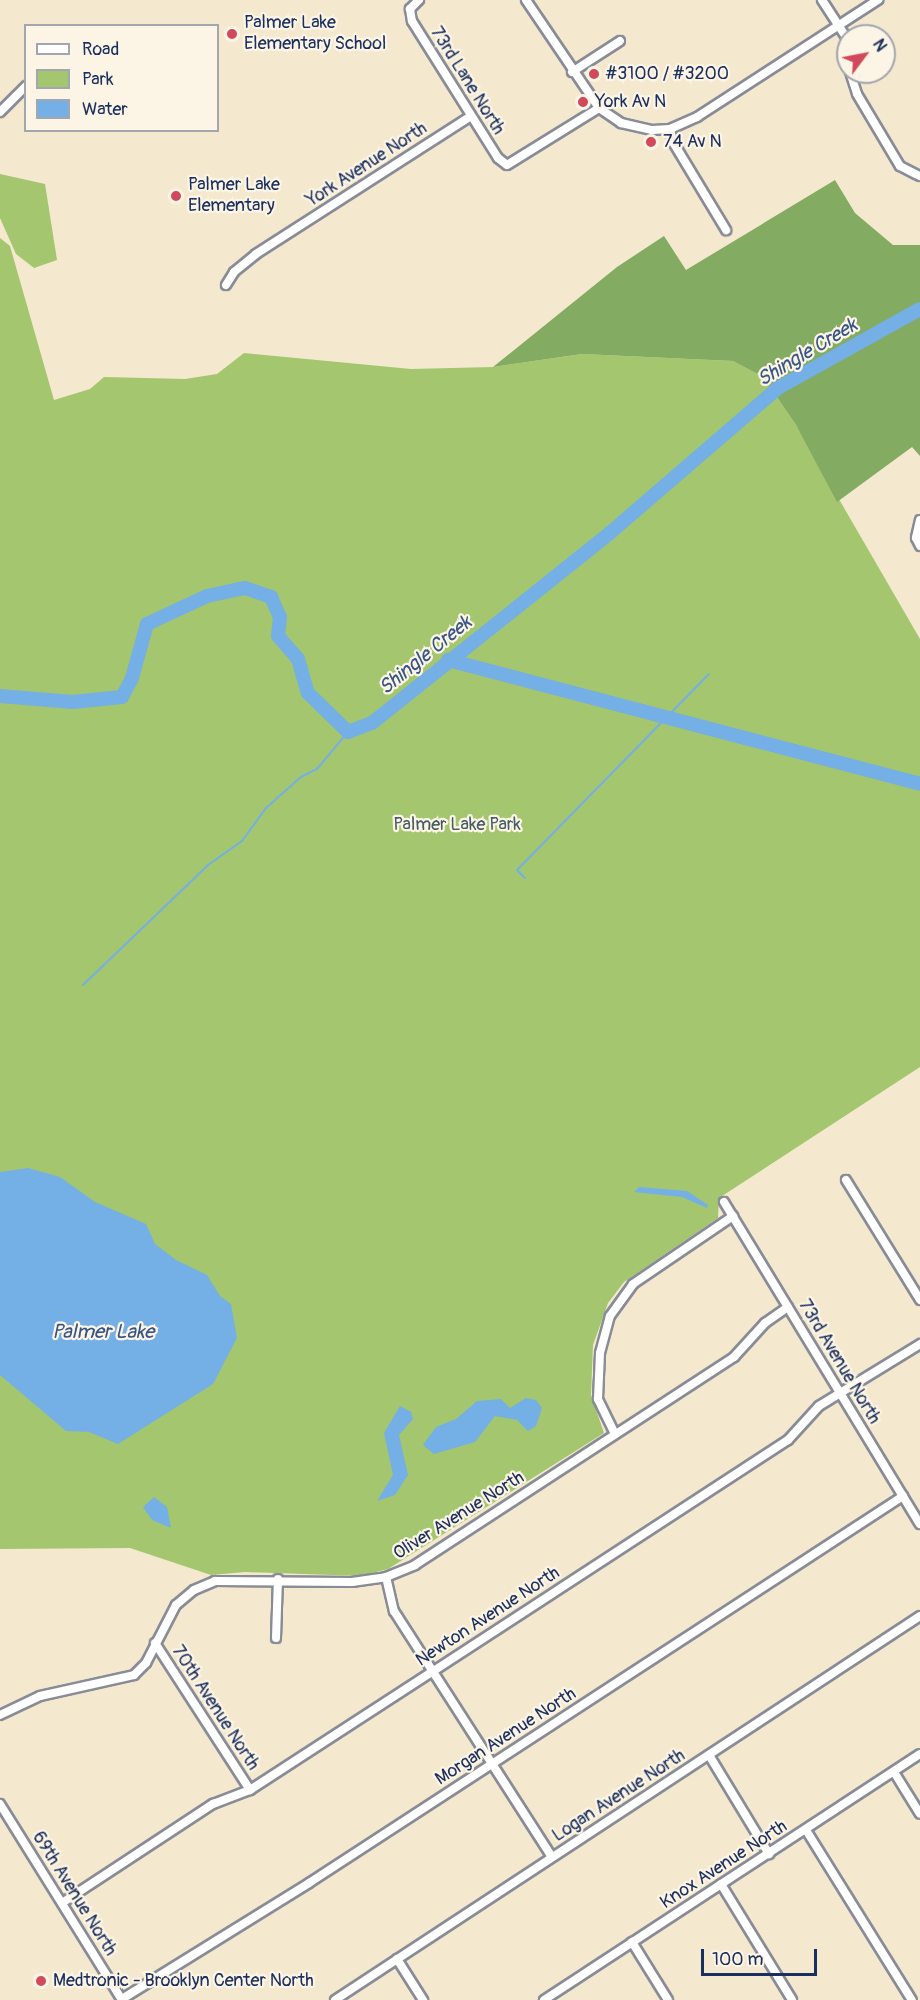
<!DOCTYPE html>
<style>
body{margin:0}
#map{position:relative;width:920px;height:2000px;overflow:hidden;background:#f4e8ce;font-family:Pangolin,sans-serif}
div>[style]{position:absolute}
[style*='--x']{left:calc(var(--x)*1px);top:calc(var(--y)*1px);width:calc(var(--w)*1px);rotate:calc(var(--a)*1deg)}
.green>*{inset:0;background:#a4c66e}
.forest>*{inset:0;background:#83ab61}
.water>*{inset:0;background:#74afe5}
.stream>*{height:2px;margin:-1px;padding:0 1px;transform-origin:1px;border-radius:1px;background:#74afe5}
.river>*{height:14px;margin:-7px;padding:0 7px;transform-origin:7px;border-radius:7px;background:#74afe5}
.roads{filter:drop-shadow(2px 0 #888c96) drop-shadow(-2px 0 #888c96) drop-shadow(0 2px #888c96) drop-shadow(0 -2px #888c96)}
.minor>*{height:8px;margin:-4px;padding:0 4px;transform-origin:4px;border-radius:4px;background:#fff}
.dots>*{width:16px;height:16px;translate:-50% -50%;box-sizing:border-box;border:3px solid #fcf5e5;border-radius:50%}
span{translate:-50% -50%;white-space:nowrap;text-align:center;line-height:1.15;-webkit-text-stroke:4.5px #fcf5e5;paint-order:stroke}
.poi-label{font-size:18px;color:#1b2f5e}
.left{translate:0 -50%;text-align:left}
.street-label{font-size:18px;color:#1b2f5e}
.park-label{font-size:18px;color:#445c63}
.water-label{font-size:20px;color:#365586;font-style:italic}
.legend{position:absolute;left:24px;top:24px;width:195px;height:108px;box-sizing:border-box;background:#fcf5e5;border:2px solid #a2a6af;margin:0;padding:8px 10px;list-style:none;font-size:18px;color:#1b2f5e}
.legend li{display:flex;align-items:center;gap:12px;height:30px}
.legend b{width:30px;border:2px solid #a2a6af}
.north{position:absolute;left:836px;top:24px;width:60px;height:60px;box-sizing:border-box;background:#fcf5e5;border:2px solid #a2a6af;border-radius:50%;rotate:58deg;font-size:16px;font-weight:700;line-height:24px;text-align:center;color:#1b2f5e}
.north::after{content:'';display:block;margin:auto;width:21px;height:27px;background:#d1495b;clip-path:polygon(50% 0,100% 100%,50% 72%,0 100%)}
.scale{position:absolute;left:701px;top:1949px;width:116px;height:27px;box-sizing:border-box;border:3px solid #1b2f5e;border-top:0;padding-left:8px;font-size:18px;line-height:21px;white-space:nowrap;color:#1b2f5e;-webkit-text-stroke:4px #fcf5e5;paint-order:stroke}
</style>
<div id="map">
<div class="green">
<div style="clip-path:polygon(0 174px,45px 184px,57px 260px,34px 268px,16px 254px,0 218px)"></div>
<div style="clip-path:polygon(0 238px,10px 246px,54px 400px,90px 389px,104px 377px,185px 379px,217px 374px,244px 353px,411px 369px,493px 367px,582px 354px,733px 361px,763px 377px,796px 425px,920px 639px,920px 1067px,719px 1198px,718px 1218px,624px 1282px,608px 1303px,593px 1345px,591px 1395px,604px 1433px,388px 1569px,360px 1576px,245px 1572px,211px 1575px,130px 1548px,0 1549px)"></div>
</div>
<div class="forest">
<div style="clip-path:polygon(835px 180px,855px 213px,893px 245px,920px 245px,920px 456px,912px 447px,837px 502px,796px 425px,763px 377px,733px 361px,582px 354px,493px 367px,617px 267px,664px 236px,686px 270px)"></div>
</div>
<div class="water">
<div style="clip-path:polygon(28px 1168px,60px 1177px,95px 1202px,146px 1224px,155px 1244px,176px 1260px,207px 1275px,220px 1296px,231px 1304px,237px 1338px,213px 1384px,118px 1444px,89px 1432px,66px 1431px,0 1375px,0 1172px)"></div>
<div style="clip-path:polygon(639px 1187px,687px 1191px,708px 1205px,707px 1208px,682px 1197px,634px 1192px)"></div>
<div style="clip-path:polygon(526px 1398px,536px 1400px,542px 1408px,536px 1426px,528px 1431px,517px 1420px,495px 1416px,475px 1442px,434px 1454px,423px 1445px,436px 1427px,456px 1419px,477px 1401px,501px 1399px,510px 1408px)"></div>
<div style="clip-path:polygon(400px 1406px,411px 1412px,413px 1419px,399px 1435px,408px 1475px,395px 1495px,377px 1501px,393px 1475px,384px 1433px)"></div>
<div style="clip-path:polygon(154px 1497px,167px 1507px,171px 1528px,152px 1520px,143px 1507px)"></div>
</div>
<div class="stream">
<div style="--x:525;--y:878;--w:11;--a:-135"></div>
<div style="--x:517;--y:870;--w:274;--a:-45.6"></div>
<div style="--x:83;--y:985;--w:173;--a:-43.8"></div>
<div style="--x:208;--y:865;--w:42;--a:-35.2"></div>
<div style="--x:242;--y:841;--w:41;--a:-54"></div>
<div style="--x:266;--y:808;--w:47;--a:-41.5"></div>
<div style="--x:301;--y:777;--w:18;--a:-27"></div>
<div style="--x:317;--y:769;--w:48;--a:-50"></div>
</div>
<div class="river">
<div style="--x:448;--y:660;--w:488;--a:14.7"></div>
<div style="--x:0;--y:696;--w:73;--a:4.7"></div>
<div style="--x:73;--y:702;--w:49;--a:-5.8"></div>
<div style="--x:122;--y:697;--w:21;--a:-62"></div>
<div style="--x:132;--y:678;--w:56;--a:-74.5"></div>
<div style="--x:147;--y:624;--w:66;--a:-25"></div>
<div style="--x:207;--y:596;--w:39;--a:-12"></div>
<div style="--x:245;--y:588;--w:28;--a:19"></div>
<div style="--x:271;--y:597;--w:22;--a:66"></div>
<div style="--x:280;--y:617;--w:19;--a:96"></div>
<div style="--x:278;--y:636;--w:30;--a:49"></div>
<div style="--x:298;--y:659;--w:35;--a:74"></div>
<div style="--x:308;--y:693;--w:56;--a:44.3"></div>
<div style="--x:348;--y:732;--w:26;--a:-21"></div>
<div style="--x:372;--y:723;--w:306;--a:-38.6"></div>
<div style="--x:611;--y:532;--w:221;--a:-40.8"></div>
<div style="--x:778;--y:388;--w:162;--a:-29.1"></div>
</div>
<div class="roads">
<div class="minor">
<div style="--x:419;--y:0;--w:13;--a:135"></div>
<div style="--x:410;--y:9;--w:12;--a:81"></div>
<div style="--x:412;--y:21;--w:162;--a:57.9"></div>
<div style="--x:498;--y:158;--w:11;--a:38"></div>
<div style="--x:507;--y:165;--w:108;--a:-31.8"></div>
<div style="--x:526;--y:0;--w:130;--a:55.9"></div>
<div style="--x:599;--y:108;--w:27;--a:34"></div>
<div style="--x:621;--y:123;--w:32;--a:13"></div>
<div style="--x:652;--y:130;--w:18;--a:-3"></div>
<div style="--x:670;--y:129;--w:30;--a:-24"></div>
<div style="--x:697;--y:117;--w:216;--a:-32.9"></div>
<div style="--x:822;--y:0;--w:48;--a:57"></div>
<div style="--x:572;--y:72;--w:57;--a:-32.9"></div>
<div style="--x:850;--y:72;--w:23;--a:72"></div>
<div style="--x:857;--y:94;--w:84;--a:59.2"></div>
<div style="--x:900;--y:166;--w:22;--a:27"></div>
<div style="--x:0;--y:112;--w:37;--a:-45"></div>
<div style="--x:670;--y:129;--w:13;--a:77"></div>
<div style="--x:673;--y:142;--w:103;--a:58.9"></div>
<div style="--x:226;--y:285;--w:15;--a:-58"></div>
<div style="--x:234;--y:272;--w:28;--a:-39"></div>
<div style="--x:256;--y:254;--w:255;--a:-32.7"></div>
<div style="--x:920;--y:520;--w:18;--a:103"></div>
<div style="--x:916;--y:538;--w:9;--a:63"></div>
<div style="--x:846;--y:1180;--w:141;--a:58.3"></div>
<div style="--x:724;--y:1202;--w:377;--a:58.7"></div>
<div style="--x:615;--y:1434;--w:39;--a:-116"></div>
<div style="--x:598;--y:1399;--w:46;--a:-87.5"></div>
<div style="--x:600;--y:1353;--w:38;--a:-75"></div>
<div style="--x:610;--y:1316;--w:39;--a:-54"></div>
<div style="--x:633;--y:1284;--w:121;--a:-34.2"></div>
<div style="--x:386;--y:1577;--w:35;--a:77"></div>
<div style="--x:394;--y:1611;--w:292;--a:57.3"></div>
<div style="--x:276;--y:1638;--w:59;--a:-88.1"></div>
<div style="--x:155;--y:1643;--w:175;--a:57.1"></div>
<div style="--x:0;--y:1715;--w:44;--a:-25.4"></div>
<div style="--x:40;--y:1696;--w:96;--a:-12.6"></div>
<div style="--x:134;--y:1675;--w:17;--a:-45"></div>
<div style="--x:146;--y:1663;--w:65;--a:-62.7"></div>
<div style="--x:176;--y:1605;--w:23;--a:-40"></div>
<div style="--x:194;--y:1590;--w:23;--a:-23"></div>
<div style="--x:215;--y:1581;--w:137;--a:0.4"></div>
<div style="--x:352;--y:1582;--w:34;--a:-8"></div>
<div style="--x:386;--y:1577;--w:31;--a:-22"></div>
<div style="--x:415;--y:1565;--w:381;--a:-33.1"></div>
<div style="--x:734;--y:1357;--w:46;--a:-47.6"></div>
<div style="--x:765;--y:1323;--w:28;--a:-35"></div>
<div style="--x:709;--y:1755;--w:116;--a:58.8"></div>
<div style="--x:894;--y:1772;--w:49;--a:58.2"></div>
<div style="--x:0;--y:1804;--w:231;--a:58.1"></div>
<div style="--x:806;--y:1830;--w:200;--a:58.1"></div>
<div style="--x:721;--y:1884;--w:136;--a:58.5"></div>
<div style="--x:62;--y:1903;--w:181;--a:-33.3"></div>
<div style="--x:213;--y:1804;--w:40;--a:-21"></div>
<div style="--x:250;--y:1790;--w:217;--a:-33"></div>
<div style="--x:432;--y:1672;--w:425;--a:-33.1"></div>
<div style="--x:788;--y:1440;--w:46;--a:-47.6"></div>
<div style="--x:819;--y:1406;--w:119;--a:-31.5"></div>
<div style="--x:632;--y:1942;--w:68;--a:58.2"></div>
<div style="--x:397;--y:1959;--w:49;--a:57.6"></div>
<div style="--x:122;--y:1999;--w:220;--a:-31.8"></div>
<div style="--x:309;--y:1883;--w:709;--a:-33.08"></div>
<div style="--x:335;--y:2000;--w:700;--a:-33.28"></div>
<div style="--x:544;--y:2000;--w:449;--a:-33.2"></div>
</div>
</div>
<div class="dots">
<div style="left:232px;top:34px;background:#d1495b"></div>
<div style="left:594px;top:74px;background:#d1495b"></div>
<div style="left:583px;top:102px;background:#d1495b"></div>
<div style="left:651px;top:142px;background:#d1495b"></div>
<div style="left:176px;top:196px;background:#d1495b"></div>
<div style="left:41px;top:1981px;background:#d1495b"></div>
</div>
<div class="poi-label">
<span class="left" style="left:244px;top:34px">Palmer Lake<br>Elementary School</span>
<span class="left" style="left:606px;top:74px">#3100 / #3200</span>
<span class="left" style="left:595px;top:102px">York Av N</span>
<span class="left" style="left:663px;top:142px">74 Av N</span>
<span class="left" style="left:188px;top:196px">Palmer Lake<br>Elementary</span>
<span class="left" style="left:53px;top:1981px">Medtronic - Brooklyn Center North</span>
</div>
<div class="street-label">
<span style="left:467px;top:81px;rotate:58deg">73rd Lane North</span>
<span style="left:367px;top:165px;rotate:-33deg">York Avenue North</span>
<span style="left:839px;top:1362px;rotate:59deg">73rd Avenue North</span>
<span style="left:459px;top:1516px;rotate:-32deg">Oliver Avenue North</span>
<span style="left:488px;top:1617px;rotate:-33deg">Newton Avenue North</span>
<span style="left:215px;top:1708px;rotate:57deg">70th Avenue North</span>
<span style="left:506px;top:1737px;rotate:-33deg">Morgan Avenue North</span>
<span style="left:619px;top:1796px;rotate:-33deg">Logan Avenue North</span>
<span style="left:724px;top:1865px;rotate:-33deg">Knox Avenue North</span>
<span style="left:74px;top:1894px;rotate:58deg">69th Avenue North</span>
</div>
<div class="park-label">
<span style="left:457px;top:825px">Palmer Lake Park</span>
</div>
<div class="water-label">
<span style="left:807px;top:352px;rotate:-31deg">Shingle Creek</span>
<span style="left:425px;top:655px;rotate:-39deg">Shingle Creek</span>
<span style="left:103px;top:1331px">Palmer Lake</span>
</div>
<ul class="legend">
<li><b style="height:8px;background:#fff"></b>Road</li>
<li><b style="height:16px;background:#a4c66e"></b>Park</li>
<li><b style="height:16px;background:#74afe5"></b>Water</li>
</ul>
<div class="north">N</div>
<div class="scale">100 m</div>
</div>
